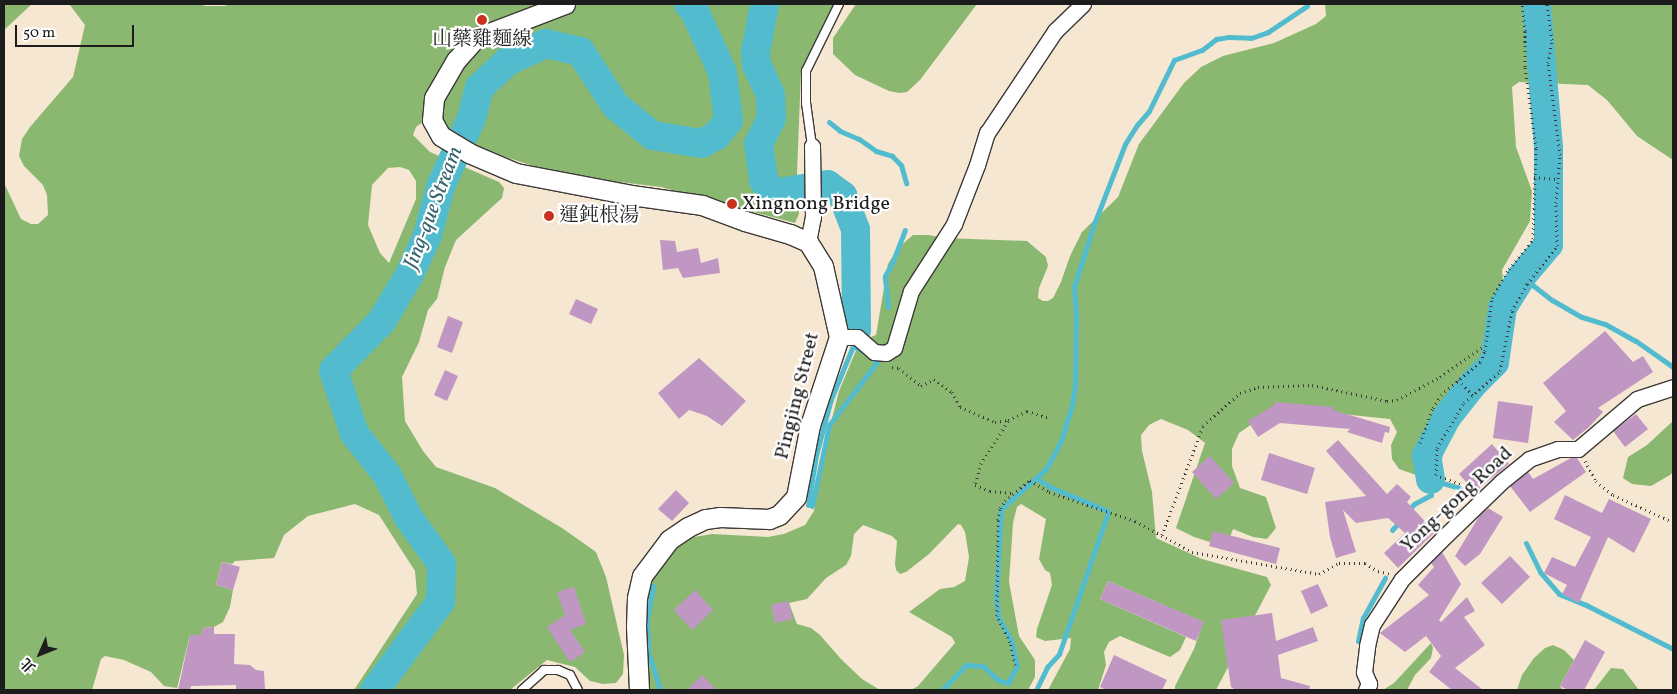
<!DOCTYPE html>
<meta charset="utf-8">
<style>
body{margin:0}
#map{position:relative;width:1677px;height:694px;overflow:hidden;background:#f6e7d2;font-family:Vollkorn,"Noto Serif TC",serif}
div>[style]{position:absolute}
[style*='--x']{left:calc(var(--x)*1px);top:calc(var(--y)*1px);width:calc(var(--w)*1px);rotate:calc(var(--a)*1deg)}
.forest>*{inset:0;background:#8bb871}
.stream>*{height:5px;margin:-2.5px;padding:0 2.5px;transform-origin:2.5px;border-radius:2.5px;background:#52bcce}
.river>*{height:29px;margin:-14.5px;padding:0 14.5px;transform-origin:14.5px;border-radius:14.5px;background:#52bcce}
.building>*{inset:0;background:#c097c2}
.path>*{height:3px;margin-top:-1.5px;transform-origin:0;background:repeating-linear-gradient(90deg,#3d3a37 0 1px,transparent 0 5px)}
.roads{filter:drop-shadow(1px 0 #3d3a37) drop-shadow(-1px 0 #3d3a37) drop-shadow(0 1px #3d3a37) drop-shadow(0 -1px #3d3a37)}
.service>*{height:8px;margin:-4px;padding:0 4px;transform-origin:4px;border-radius:4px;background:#fff}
.minor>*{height:15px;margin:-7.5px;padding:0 7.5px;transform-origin:7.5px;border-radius:7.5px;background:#fff}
.tertiary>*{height:19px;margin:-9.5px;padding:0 9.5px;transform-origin:9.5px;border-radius:9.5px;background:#fff}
.dots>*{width:14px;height:14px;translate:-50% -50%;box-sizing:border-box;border:2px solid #fff;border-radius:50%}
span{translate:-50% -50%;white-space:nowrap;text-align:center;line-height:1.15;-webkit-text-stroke:4.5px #fff;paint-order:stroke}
.poi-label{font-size:20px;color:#1c1c1c}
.left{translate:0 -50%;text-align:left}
.street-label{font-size:20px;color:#1c1c1c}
.water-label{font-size:21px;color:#34646c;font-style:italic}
.frame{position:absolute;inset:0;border:5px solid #1c1c1c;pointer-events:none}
.north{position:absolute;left:15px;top:629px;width:50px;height:50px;-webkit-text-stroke:4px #fff;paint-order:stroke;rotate:226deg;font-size:14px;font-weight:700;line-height:20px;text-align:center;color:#1c1c1c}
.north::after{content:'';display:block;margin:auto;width:18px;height:22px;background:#1c1c1c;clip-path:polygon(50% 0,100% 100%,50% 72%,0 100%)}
.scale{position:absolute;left:15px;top:25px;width:119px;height:22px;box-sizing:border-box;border:2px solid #1c1c1c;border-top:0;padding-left:6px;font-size:15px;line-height:18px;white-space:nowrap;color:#1c1c1c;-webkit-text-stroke:4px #fff;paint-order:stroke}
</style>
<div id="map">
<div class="forest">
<div style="clip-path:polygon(4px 4px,32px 4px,4px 30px)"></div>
<div style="clip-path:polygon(evenodd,69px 4px,200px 4px,205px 6px,224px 6px,231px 4px,835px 4px,801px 71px,797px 174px,799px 214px,795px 223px,661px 187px,561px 175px,475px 147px,450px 130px,423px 122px,416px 127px,413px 135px,430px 152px,499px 182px,504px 188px,502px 198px,456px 240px,445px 267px,437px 299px,428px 310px,419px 342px,402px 377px,405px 421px,423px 451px,436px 467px,495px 488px,562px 528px,596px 552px,606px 577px,624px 655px,623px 674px,616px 683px,603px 684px,590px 681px,575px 667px,547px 660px,510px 690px,354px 690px,417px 594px,415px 571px,379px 515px,355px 504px,308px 516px,284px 535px,274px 558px,235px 561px,232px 564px,222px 562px,216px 585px,233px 590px,230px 607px,223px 622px,214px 627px,203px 628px,201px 635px,190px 635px,177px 688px,164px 686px,151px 672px,124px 660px,105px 656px,101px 659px,92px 690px,4px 690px,4px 183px,21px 219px,31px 224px,38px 224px,48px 215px,47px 195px,43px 185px,24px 166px,19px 156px,22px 139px,30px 127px,73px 77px,85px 25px,69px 4px,400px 167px,409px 170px,416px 181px,416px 199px,389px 263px,380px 253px,368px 225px,372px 185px,388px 168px,400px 167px)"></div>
<div style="clip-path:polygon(856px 4px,977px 4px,920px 80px,907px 92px,899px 93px,889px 91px,855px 75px,833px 54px,833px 38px)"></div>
<div style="clip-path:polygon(1325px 4px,1673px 4px,1673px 160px,1637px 136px,1607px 100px,1588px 85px,1519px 82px,1512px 87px,1516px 147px,1532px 191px,1530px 221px,1502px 270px,1504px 293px,1499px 319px,1487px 346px,1460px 389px,1456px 419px,1448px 435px,1440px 467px,1416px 475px,1399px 469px,1392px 459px,1391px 445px,1397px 432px,1390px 419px,1303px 410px,1258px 420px,1239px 433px,1232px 449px,1232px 466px,1240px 488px,1266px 497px,1276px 528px,1267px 539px,1253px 537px,1233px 529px,1226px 547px,1194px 537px,1176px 528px,1205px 443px,1188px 430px,1161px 419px,1149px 425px,1141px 435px,1142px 451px,1152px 492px,1156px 538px,1202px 559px,1267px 577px,1271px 585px,1216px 690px,1175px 690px,1175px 686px,1194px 649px,1203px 622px,1108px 581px,1100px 599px,1186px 637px,1180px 650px,1170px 657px,1120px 636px,1109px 642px,1104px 652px,1106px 665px,1098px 690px,1048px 690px,1070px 649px,1071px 638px,1045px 641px,1036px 637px,1037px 629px,1052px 585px,1050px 573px,1045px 570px,1039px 559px,1046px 519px,1021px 504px,1017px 507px,1013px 523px,1009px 582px,1019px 636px,1035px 660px,1035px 677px,1028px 690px,911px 690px,918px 686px,955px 643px,952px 637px,909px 612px,940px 589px,954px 587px,965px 581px,969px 557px,965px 532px,961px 525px,958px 524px,929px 554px,906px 572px,900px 574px,896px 570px,895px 564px,897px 541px,892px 536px,863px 525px,854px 534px,851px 556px,846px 565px,826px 578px,807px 599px,789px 603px,797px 624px,811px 628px,820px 635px,841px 659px,862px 679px,880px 690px,711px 690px,704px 683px,699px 690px,640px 690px,640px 596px,661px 558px,688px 538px,712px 534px,768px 537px,784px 534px,805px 525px,814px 511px,822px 458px,839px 391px,860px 341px,876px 335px,888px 264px,898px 248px,913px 235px,929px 235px,944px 238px,1027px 241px,1046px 257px,1048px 266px,1039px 288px,1038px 298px,1043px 301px,1048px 301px,1053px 298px,1061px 282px,1070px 256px,1082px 232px,1118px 197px,1139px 144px,1184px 83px,1201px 67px,1223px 56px,1274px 43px,1316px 24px,1326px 16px)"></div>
<div style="clip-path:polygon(1673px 421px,1673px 472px,1670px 475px,1651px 486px,1632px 484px,1623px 478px,1628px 457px,1647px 445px)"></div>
<div style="clip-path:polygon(1431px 643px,1433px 648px,1431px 658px,1415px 675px,1407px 690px,1383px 690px,1394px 683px)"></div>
<div style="clip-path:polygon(1553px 645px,1564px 650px,1574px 660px,1560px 686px,1563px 690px,1517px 690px,1522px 675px,1534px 658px,1545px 648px)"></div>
<div style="clip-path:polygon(1611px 668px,1623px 669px,1639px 690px,1594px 690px)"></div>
</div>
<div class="stream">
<div style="--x:829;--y:122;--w:14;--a:39"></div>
<div style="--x:840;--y:131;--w:21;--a:23"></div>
<div style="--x:859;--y:139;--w:21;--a:35"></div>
<div style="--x:876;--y:151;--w:17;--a:17"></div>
<div style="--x:892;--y:156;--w:13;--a:45"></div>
<div style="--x:901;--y:165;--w:19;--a:74"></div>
<div style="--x:1521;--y:276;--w:39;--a:38"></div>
<div style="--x:1552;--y:300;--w:34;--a:30"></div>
<div style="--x:1582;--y:317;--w:24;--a:17"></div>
<div style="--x:1605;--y:324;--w:35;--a:29"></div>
<div style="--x:1636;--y:341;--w:45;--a:35.1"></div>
<div style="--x:888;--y:307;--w:31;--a:-96"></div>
<div style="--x:885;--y:276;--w:17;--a:-62"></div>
<div style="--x:893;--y:261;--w:33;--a:-69"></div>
<div style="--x:1036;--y:478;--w:17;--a:33"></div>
<div style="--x:1050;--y:487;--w:63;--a:22.5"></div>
<div style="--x:808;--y:505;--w:51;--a:-80.9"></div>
<div style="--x:816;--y:455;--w:58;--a:-75"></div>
<div style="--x:831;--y:399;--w:57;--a:-67.5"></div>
<div style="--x:853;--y:346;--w:11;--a:27"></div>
<div style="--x:812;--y:506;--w:83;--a:-78.1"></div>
<div style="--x:829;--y:425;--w:79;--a:-52.7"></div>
<div style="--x:877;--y:362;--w:10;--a:-143"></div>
<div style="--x:1408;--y:511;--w:9;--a:-49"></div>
<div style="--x:1414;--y:504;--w:19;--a:-28"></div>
<div style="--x:1431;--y:495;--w:16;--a:-94"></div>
<div style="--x:1430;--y:479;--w:47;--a:17.3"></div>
<div style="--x:1392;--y:530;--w:12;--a:-48"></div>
<div style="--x:1526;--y:543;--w:32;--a:64"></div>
<div style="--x:1540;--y:572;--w:29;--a:49"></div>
<div style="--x:1559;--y:594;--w:31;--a:22"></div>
<div style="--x:1588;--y:606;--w:95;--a:26.8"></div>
<div style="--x:653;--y:586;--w:35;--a:100"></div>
<div style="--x:647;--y:620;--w:32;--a:88"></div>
<div style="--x:648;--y:652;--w:40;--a:72"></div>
<div style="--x:1358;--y:641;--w:24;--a:-78"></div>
<div style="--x:1363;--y:618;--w:46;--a:-61.2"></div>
<div style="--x:942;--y:690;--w:35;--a:-46"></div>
<div style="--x:966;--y:665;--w:17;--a:3"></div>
<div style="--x:983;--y:666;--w:21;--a:43"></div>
<div style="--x:998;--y:680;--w:10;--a:17"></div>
<div style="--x:1008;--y:683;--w:19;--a:-62"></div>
<div style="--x:1017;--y:666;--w:27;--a:-103"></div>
<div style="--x:1011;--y:640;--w:26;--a:-119"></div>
<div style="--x:998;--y:617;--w:19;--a:-96"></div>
<div style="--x:996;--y:598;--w:89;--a:-86.8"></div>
<div style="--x:1001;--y:509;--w:60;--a:-41.6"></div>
<div style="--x:1046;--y:469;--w:32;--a:-62"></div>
<div style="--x:1061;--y:441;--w:39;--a:-73"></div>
<div style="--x:1072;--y:404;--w:20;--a:-81"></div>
<div style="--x:1075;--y:384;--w:70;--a:-89.2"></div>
<div style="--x:1076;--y:314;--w:27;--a:-94"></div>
<div style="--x:1074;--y:287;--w:66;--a:-72.4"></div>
<div style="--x:1094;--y:224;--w:86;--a:-68.8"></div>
<div style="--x:1125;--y:144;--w:22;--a:-58"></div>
<div style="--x:1137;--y:125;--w:18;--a:-49"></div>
<div style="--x:1149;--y:111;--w:57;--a:-63.9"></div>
<div style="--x:1174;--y:60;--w:30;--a:-20"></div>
<div style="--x:1202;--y:50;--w:18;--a:-38"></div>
<div style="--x:1216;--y:39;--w:12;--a:-9"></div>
<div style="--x:1228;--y:37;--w:23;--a:2"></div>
<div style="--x:1251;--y:38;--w:18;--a:-19"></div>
<div style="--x:1268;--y:32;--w:47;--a:-33.7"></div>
<div style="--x:1036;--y:690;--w:25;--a:-64"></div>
<div style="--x:1047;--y:667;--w:18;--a:-47"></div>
<div style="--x:1059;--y:654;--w:147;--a:-70.9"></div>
</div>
<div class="river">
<div style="--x:764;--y:4;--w:49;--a:100.6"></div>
<div style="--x:755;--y:52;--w:12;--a:85"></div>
<div style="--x:756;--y:64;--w:33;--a:65"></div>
<div style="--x:770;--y:94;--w:24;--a:88"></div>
<div style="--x:771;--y:118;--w:28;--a:117"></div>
<div style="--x:758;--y:143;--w:37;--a:82"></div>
<div style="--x:763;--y:180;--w:16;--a:55"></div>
<div style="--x:772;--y:193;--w:56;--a:-9.3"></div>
<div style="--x:827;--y:184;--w:19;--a:36"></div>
<div style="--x:842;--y:195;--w:36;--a:69"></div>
<div style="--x:855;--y:229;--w:101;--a:89.4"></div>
<div style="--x:1430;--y:479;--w:24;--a:-99"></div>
<div style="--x:1426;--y:455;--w:43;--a:-62.2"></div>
<div style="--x:1446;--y:417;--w:42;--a:-51.8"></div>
<div style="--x:1472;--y:384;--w:31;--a:-45"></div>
<div style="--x:1494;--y:362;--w:56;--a:-81.7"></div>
<div style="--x:1502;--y:307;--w:36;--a:-58"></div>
<div style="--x:1521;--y:276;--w:42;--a:-49.8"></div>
<div style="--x:1548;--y:244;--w:97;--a:-90"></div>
<div style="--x:1548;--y:147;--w:144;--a:-94.8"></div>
<div style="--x:374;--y:690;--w:111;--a:-53.4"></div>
<div style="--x:440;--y:601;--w:38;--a:-88"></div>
<div style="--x:441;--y:563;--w:57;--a:-125.7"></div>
<div style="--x:408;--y:517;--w:47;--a:-116.6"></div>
<div style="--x:387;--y:475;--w:53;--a:-128.2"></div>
<div style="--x:354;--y:433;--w:66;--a:-108.4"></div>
<div style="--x:333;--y:370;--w:69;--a:-45.6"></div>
<div style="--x:381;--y:321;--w:55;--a:-59.2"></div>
<div style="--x:409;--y:274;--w:43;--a:-65.2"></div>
<div style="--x:427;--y:235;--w:51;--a:-75.1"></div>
<div style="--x:440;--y:186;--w:75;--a:-65.5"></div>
<div style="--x:471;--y:118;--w:32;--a:-76"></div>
<div style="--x:479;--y:87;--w:38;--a:-43"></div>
<div style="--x:507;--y:61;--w:42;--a:-25.3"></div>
<div style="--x:545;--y:43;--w:36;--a:13"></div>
<div style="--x:580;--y:51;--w:64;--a:57.1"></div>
<div style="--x:615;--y:105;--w:48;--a:39"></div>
<div style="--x:652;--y:135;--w:50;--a:9.3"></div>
<div style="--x:701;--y:143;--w:17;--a:-28"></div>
<div style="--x:716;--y:135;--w:19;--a:-51"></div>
<div style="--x:728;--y:120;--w:48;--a:-97.1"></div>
<div style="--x:722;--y:72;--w:70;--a:-114.4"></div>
<div style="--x:693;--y:8;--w:6;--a:-141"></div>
</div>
<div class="building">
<div style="clip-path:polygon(660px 240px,675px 241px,677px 252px,698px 248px,701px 263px,718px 258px,720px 273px,683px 278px,678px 268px,663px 270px)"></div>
<div style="clip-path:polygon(576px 299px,598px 309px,591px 324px,569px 314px)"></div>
<div style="clip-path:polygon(448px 316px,463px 322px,452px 353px,437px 347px)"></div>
<div style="clip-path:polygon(1605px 331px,1633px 362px,1643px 356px,1653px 372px,1598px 408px,1603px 412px,1589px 427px,1573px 440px,1554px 422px,1566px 411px,1543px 383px)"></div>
<div style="clip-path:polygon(699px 358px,746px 401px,722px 426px,707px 416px,689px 410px,679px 419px,658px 393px)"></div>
<div style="clip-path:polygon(445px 370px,458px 376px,447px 401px,434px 395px)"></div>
<div style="clip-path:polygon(1498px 401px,1533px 406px,1528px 443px,1493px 438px)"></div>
<div style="clip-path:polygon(1274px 402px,1334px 407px,1333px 410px,1390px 427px,1389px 433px,1385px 432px,1382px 443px,1347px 432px,1350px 429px,1280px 423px,1258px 437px,1248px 421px,1274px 405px)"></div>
<div style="clip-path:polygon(1636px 414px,1648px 429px,1625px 447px,1613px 431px)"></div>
<div style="clip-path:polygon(1338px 440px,1387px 494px,1397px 484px,1411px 497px,1407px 502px,1435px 532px,1398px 568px,1384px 553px,1405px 533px,1388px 518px,1356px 523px,1343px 510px,1356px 552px,1336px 558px,1330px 537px,1325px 502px,1366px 496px,1326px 451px)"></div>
<div style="clip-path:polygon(1492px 444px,1509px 464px,1475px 492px,1459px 474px)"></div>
<div style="clip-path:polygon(1269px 453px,1315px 468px,1307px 494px,1261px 480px)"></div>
<div style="clip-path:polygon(1210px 456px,1234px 483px,1216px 499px,1192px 472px)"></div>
<div style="clip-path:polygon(1571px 458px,1577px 458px,1586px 472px,1530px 512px,1510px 486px,1528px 472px,1533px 479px)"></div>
<div style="clip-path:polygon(676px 490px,689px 503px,672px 521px,658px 509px)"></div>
<div style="clip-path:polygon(1565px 495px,1602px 513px,1609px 499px,1651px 519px,1634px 553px,1608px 537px,1579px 603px,1562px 594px,1567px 585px,1544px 573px,1552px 557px,1575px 567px,1591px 537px,1554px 519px)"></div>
<div style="clip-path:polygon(1488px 508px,1503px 517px,1480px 554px,1465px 566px,1455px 556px,1480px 515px)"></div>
<div style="clip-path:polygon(1213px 531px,1280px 548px,1276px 564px,1209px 546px)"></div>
<div style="clip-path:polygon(1442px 552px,1461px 584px,1439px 620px,1441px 622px,1467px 597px,1475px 611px,1464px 617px,1485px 645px,1455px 668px,1483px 690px,1452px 690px,1429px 672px,1441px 656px,1426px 636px,1405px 652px,1380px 633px,1429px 595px,1418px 585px,1434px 567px,1431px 563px)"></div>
<div style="clip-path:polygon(1510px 556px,1530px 577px,1502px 604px,1481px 583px)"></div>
<div style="clip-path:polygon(222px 562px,240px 567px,233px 590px,216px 585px)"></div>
<div style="clip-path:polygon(1108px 581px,1204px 622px,1196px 641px,1100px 599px)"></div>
<div style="clip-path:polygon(1318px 584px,1328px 606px,1311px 614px,1301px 591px)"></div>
<div style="clip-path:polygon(574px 587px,586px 624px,570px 630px,585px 652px,570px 662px,547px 627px,565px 615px,557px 592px)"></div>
<div style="clip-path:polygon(695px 590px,713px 610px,692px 630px,674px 610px)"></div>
<div style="clip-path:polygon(788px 601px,793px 619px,775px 623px,771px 605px)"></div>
<div style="clip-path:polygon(1272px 613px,1276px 641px,1313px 627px,1318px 641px,1278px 655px,1281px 678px,1310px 686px,1309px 690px,1236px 690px,1231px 687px,1221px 620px)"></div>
<div style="clip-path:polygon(214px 627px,214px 634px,235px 634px,234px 664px,250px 665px,256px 670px,264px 671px,265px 690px,236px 690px,236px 685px,191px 686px,190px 690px,178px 690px,190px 635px,201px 635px,203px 628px)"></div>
<div style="clip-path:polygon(1585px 640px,1605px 652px,1584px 690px,1568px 690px,1560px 686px)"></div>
<div style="clip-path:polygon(1114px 655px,1167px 680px,1162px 690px,1107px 690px,1100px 687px)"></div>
<div style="clip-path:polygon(702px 675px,717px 690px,687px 690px)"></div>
</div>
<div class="path">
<div style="--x:1534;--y:177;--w:25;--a:5"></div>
<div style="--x:892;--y:367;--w:7;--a:8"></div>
<div style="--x:899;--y:368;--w:28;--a:39"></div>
<div style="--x:921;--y:386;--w:15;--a:-28"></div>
<div style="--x:934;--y:379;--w:22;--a:36"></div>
<div style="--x:952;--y:392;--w:17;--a:62"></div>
<div style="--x:960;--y:407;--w:38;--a:23"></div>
<div style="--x:995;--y:422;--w:13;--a:-9"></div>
<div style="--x:1008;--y:420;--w:21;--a:-25"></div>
<div style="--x:1027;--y:411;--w:22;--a:18"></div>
<div style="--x:1458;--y:380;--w:21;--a:45"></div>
<div style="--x:1008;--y:421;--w:50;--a:122.7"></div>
<div style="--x:981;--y:463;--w:23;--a:105"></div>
<div style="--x:975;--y:485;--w:16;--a:22"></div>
<div style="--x:990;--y:491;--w:23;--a:5"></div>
<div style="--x:1420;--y:443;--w:37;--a:-70"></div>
<div style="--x:1433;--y:408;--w:15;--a:-58"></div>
<div style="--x:1441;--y:395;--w:51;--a:-40.2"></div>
<div style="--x:1480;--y:362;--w:12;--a:-66"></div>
<div style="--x:1485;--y:351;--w:53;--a:-82.5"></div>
<div style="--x:1492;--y:298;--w:34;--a:-60"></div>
<div style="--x:1509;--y:269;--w:38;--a:-51"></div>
<div style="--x:1533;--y:239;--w:91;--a:-88.1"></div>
<div style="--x:1536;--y:148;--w:82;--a:-97.7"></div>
<div style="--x:1525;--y:67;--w:36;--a:-90"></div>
<div style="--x:1525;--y:31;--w:27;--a:-96"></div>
<div style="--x:1585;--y:461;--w:23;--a:61"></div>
<div style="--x:1596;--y:481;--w:22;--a:39"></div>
<div style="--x:1613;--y:495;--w:66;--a:24.2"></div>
<div style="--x:1474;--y:489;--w:40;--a:-159.8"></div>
<div style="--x:1436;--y:475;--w:27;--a:-88"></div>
<div style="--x:1437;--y:448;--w:52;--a:-59"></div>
<div style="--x:1464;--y:403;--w:48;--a:-41.6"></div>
<div style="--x:1500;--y:371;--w:61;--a:-78.7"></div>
<div style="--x:1512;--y:311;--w:31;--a:-61"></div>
<div style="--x:1527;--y:284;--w:48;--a:-51.7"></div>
<div style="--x:1557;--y:246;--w:43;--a:-91.3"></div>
<div style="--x:1556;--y:203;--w:48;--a:-85.2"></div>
<div style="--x:1560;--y:155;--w:93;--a:-97.4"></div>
<div style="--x:1548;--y:63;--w:23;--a:-80"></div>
<div style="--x:1552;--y:40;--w:36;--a:-98"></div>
<div style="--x:1162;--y:535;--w:116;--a:-69.4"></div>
<div style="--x:1203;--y:426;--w:50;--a:-41.7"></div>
<div style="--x:1240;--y:393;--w:19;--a:-18"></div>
<div style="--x:1258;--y:387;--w:54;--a:-2.1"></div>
<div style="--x:1312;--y:385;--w:77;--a:12"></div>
<div style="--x:1387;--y:401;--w:10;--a:-6"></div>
<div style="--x:1397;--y:400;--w:49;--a:-28.1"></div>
<div style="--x:1440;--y:377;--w:55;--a:-35.4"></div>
<div style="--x:1015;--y:665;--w:24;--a:-102"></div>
<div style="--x:1010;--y:642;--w:29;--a:-117"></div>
<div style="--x:997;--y:616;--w:96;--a:-89.4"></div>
<div style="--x:998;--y:520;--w:12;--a:-81"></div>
<div style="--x:1000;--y:508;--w:9;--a:-54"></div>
<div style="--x:1005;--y:501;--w:33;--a:-40"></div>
<div style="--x:1030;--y:480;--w:22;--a:32"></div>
<div style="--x:1049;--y:492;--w:91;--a:18.6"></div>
<div style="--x:1135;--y:521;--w:65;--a:28.5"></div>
<div style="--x:1192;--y:552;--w:129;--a:9.8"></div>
<div style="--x:1319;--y:574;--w:23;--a:-29"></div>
<div style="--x:1339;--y:563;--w:26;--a:0"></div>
<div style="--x:1365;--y:563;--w:15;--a:32"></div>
<div style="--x:1378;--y:571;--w:12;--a:14"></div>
</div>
<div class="roads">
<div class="service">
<div style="--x:812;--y:146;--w:43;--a:-97.9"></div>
<div style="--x:806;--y:103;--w:32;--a:-90"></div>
<div style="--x:806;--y:71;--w:75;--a:-63.8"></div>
<div style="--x:522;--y:690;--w:30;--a:-42"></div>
<div style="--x:544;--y:670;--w:14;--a:0"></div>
<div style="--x:558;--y:670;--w:13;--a:23"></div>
<div style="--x:570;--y:675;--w:17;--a:62"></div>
</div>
<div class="minor">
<div style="--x:808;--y:242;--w:25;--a:-79"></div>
<div style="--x:813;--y:217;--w:71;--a:-90.8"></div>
<div style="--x:839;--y:337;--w:18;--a:0"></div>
<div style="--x:857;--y:337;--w:23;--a:41"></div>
<div style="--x:874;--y:352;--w:12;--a:5"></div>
<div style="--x:886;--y:353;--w:9;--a:-32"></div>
<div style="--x:894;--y:348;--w:59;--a:-73.4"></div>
<div style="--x:911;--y:291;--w:80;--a:-57.3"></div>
<div style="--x:954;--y:224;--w:63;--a:-68.7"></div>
<div style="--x:977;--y:165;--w:34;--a:-73"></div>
<div style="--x:987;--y:133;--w:123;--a:-56.3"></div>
<div style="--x:1055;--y:31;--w:39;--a:-44"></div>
<div style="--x:1366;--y:690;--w:7;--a:-63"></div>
<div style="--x:1369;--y:684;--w:13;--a:-113"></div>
<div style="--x:1364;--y:672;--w:26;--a:-83"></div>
<div style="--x:1367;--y:646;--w:22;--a:-77"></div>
<div style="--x:1372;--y:625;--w:55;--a:-56.9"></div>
<div style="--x:1402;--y:579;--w:62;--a:-45"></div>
<div style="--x:1446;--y:535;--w:76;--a:-43.9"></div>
<div style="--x:1501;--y:482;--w:36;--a:-39"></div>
<div style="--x:1529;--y:459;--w:31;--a:-19"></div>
<div style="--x:1558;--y:449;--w:20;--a:0"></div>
<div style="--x:1578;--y:449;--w:77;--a:-40.3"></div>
<div style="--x:1637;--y:399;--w:38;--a:-18"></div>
</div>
<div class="tertiary">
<div style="--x:565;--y:4;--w:95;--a:159.1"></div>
<div style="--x:476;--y:38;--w:30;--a:132"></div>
<div style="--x:456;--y:60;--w:44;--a:120.1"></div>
<div style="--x:434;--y:98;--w:22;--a:95"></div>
<div style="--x:432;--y:120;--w:18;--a:61"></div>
<div style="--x:441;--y:136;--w:33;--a:31"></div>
<div style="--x:469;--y:153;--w:51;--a:23.1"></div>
<div style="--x:516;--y:173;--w:117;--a:10.8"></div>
<div style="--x:631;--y:195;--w:72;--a:8"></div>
<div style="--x:702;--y:205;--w:46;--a:20.4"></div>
<div style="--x:745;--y:221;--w:47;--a:16.1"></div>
<div style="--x:790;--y:234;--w:20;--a:24"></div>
<div style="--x:808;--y:242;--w:28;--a:58"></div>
<div style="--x:823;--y:266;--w:73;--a:77.3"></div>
<div style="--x:839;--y:337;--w:93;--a:108.2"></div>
<div style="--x:810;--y:425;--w:73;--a:101"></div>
<div style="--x:796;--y:497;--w:25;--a:133"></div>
<div style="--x:779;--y:515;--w:11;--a:158"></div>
<div style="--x:769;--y:519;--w:49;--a:-177.7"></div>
<div style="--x:720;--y:517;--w:15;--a:172"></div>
<div style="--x:705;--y:519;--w:19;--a:155"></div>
<div style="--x:688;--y:527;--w:23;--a:146"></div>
<div style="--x:669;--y:540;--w:45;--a:126.9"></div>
<div style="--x:642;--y:576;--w:23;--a:103"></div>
<div style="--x:637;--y:598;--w:28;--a:92"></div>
<div style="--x:636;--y:626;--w:64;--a:87.3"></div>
</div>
</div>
<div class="dots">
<div style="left:482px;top:20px;background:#c8321e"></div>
<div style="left:732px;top:204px;background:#c8321e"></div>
<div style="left:549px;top:216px;background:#c8321e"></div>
</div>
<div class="poi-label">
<span style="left:482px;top:40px">山藥雞麵線</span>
<span class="left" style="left:742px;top:204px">Xingnong Bridge</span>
<span class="left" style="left:559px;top:216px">運鈍根湯</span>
</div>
<div class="street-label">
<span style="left:798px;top:396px;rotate:-76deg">Pingjing Street</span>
<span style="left:1457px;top:500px;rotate:-43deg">Yong-gong Road</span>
</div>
<div class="water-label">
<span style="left:434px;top:208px;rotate:-69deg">Jing-que Stream</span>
</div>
<div class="frame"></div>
<div class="north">北</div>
<div class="scale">50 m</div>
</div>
